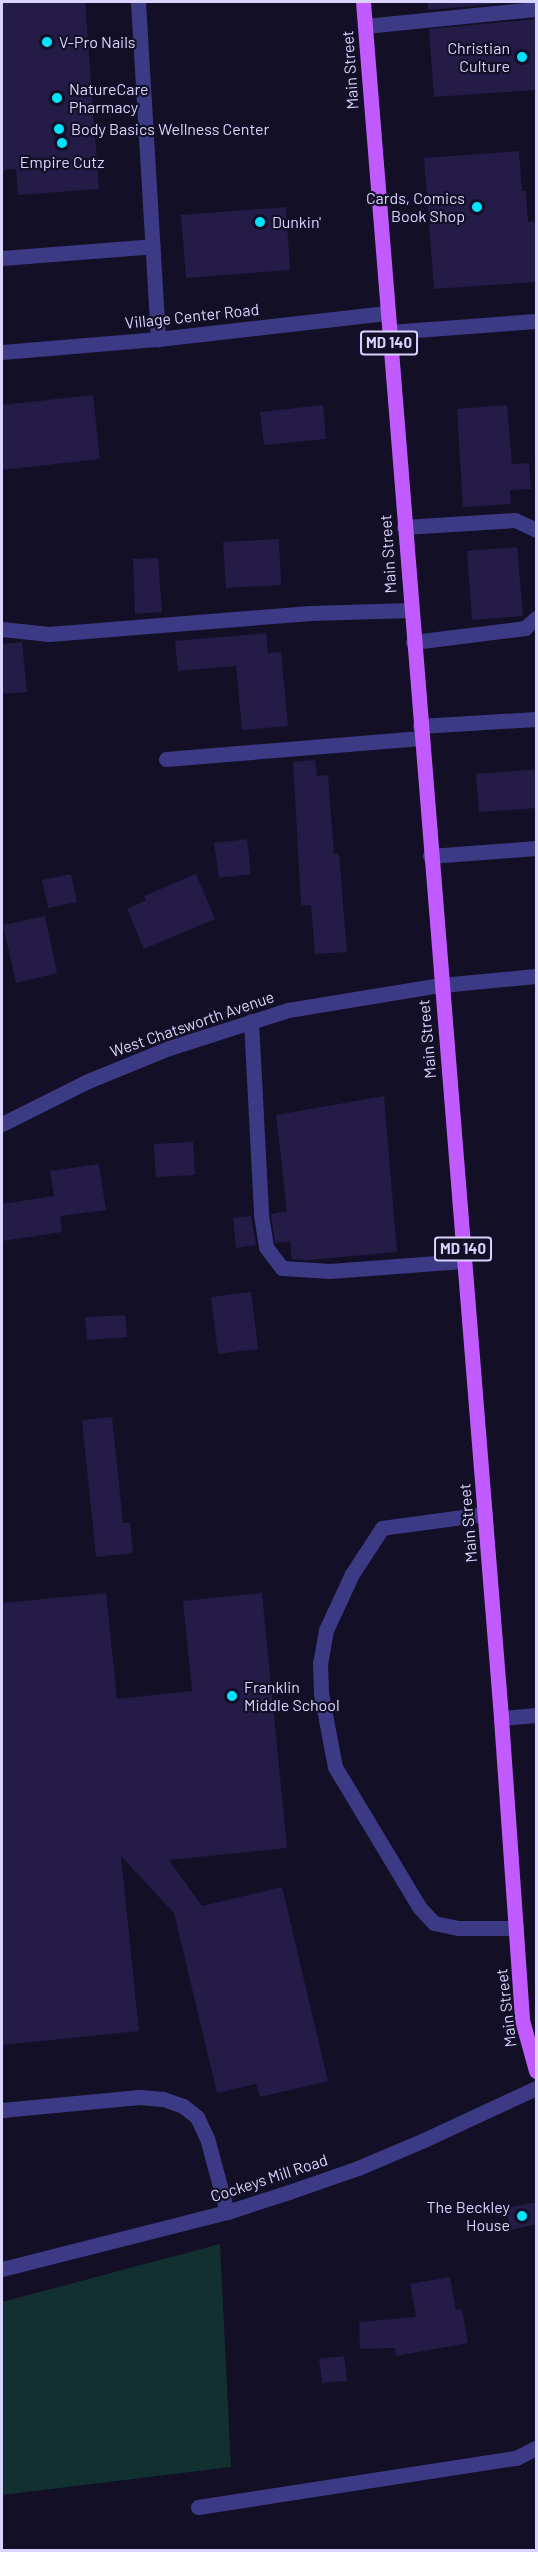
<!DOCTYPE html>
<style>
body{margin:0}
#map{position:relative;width:538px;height:2552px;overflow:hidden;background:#130f26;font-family:Barlow,sans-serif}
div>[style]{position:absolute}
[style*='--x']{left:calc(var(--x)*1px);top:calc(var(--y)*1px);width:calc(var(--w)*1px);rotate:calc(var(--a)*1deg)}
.green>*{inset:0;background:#12302f}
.building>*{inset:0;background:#241b47}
.minor>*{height:15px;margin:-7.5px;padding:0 7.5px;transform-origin:7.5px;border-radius:7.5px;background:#3d3a85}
.major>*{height:15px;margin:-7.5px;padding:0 7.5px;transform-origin:7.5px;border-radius:7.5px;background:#c25bff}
.dots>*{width:16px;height:16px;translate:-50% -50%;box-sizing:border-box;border:3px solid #130f26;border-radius:50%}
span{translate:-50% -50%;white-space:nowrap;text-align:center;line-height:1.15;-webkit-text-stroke:4.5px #130f26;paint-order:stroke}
.shield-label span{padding:2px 4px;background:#130f26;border:2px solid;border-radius:4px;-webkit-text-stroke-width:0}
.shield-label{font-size:15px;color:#d9d4ff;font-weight:700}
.poi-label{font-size:16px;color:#d9d4ff}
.left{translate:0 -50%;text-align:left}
.right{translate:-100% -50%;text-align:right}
.street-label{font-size:16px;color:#d9d4ff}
.frame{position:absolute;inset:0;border:3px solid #d9d4ff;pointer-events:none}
</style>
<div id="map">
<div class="green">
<div style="clip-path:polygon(220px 2244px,231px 2467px,2px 2495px,2px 2302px)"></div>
</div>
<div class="building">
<div style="clip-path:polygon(2px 2px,85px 2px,99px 189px,18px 195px,16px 169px,2px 170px)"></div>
<div style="clip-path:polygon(428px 2px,513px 2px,428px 10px)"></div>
<div style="clip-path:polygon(537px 19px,537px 90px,434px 97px,429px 29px)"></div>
<div style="clip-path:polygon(519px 151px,522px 191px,526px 191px,528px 222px,537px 221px,537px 282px,434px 289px,424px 158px)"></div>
<div style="clip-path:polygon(286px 207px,290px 270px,186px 278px,181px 215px)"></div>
<div style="clip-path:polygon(93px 395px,100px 459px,2px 470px,2px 405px)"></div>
<div style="clip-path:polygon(323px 405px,326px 439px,264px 445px,260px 412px)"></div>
<div style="clip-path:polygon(507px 405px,512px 464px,529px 463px,531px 489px,510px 490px,511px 504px,463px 507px,457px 409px)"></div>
<div style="clip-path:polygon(279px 539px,281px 585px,226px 588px,223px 542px)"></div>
<div style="clip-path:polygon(517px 547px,523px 616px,472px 620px,467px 551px)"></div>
<div style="clip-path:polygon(158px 558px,162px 612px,135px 614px,133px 559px)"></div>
<div style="clip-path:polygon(266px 633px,268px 653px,281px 652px,288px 726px,242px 730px,236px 666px,178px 671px,175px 641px)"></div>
<div style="clip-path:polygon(22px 642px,27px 692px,2px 694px,2px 644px)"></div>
<div style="clip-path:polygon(315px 760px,317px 776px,328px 775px,334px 854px,339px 854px,347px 952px,315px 954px,311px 905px,301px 906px,293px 762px)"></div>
<div style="clip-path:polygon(537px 769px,537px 808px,479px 812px,476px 774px)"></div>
<div style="clip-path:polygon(247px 839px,251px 874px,219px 878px,214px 843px)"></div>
<div style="clip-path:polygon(71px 874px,77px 902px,48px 908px,42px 880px)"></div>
<div style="clip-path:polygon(196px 874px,215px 919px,144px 949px,127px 909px,146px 900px,144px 896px)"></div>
<div style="clip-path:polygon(45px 916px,57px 973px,16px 983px,3px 925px)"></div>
<div style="clip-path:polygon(384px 1096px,397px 1252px,309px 1260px,292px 1259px,290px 1241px,275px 1243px,271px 1214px,287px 1211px,276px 1115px)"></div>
<div style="clip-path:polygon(193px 1142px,195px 1175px,156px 1177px,154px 1144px)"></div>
<div style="clip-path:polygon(99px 1164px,106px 1210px,60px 1216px,62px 1232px,2px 1241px,2px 1204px,54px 1196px,50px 1171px)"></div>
<div style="clip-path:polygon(251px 1216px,256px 1245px,236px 1248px,233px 1218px)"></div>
<div style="clip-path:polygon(251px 1292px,258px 1349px,218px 1354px,211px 1297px)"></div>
<div style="clip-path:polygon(125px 1315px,127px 1337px,87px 1340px,85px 1317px)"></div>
<div style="clip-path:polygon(112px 1417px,123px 1523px,130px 1523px,133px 1553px,96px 1557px,82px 1420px)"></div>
<div style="clip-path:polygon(106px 1593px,117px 1699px,192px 1691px,183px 1601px,262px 1593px,287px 1848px,169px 1860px,202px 1906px,282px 1887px,328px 2081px,260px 2097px,256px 2084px,217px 2093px,174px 1913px,121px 1856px,139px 2031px,2px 2045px,2px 1603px)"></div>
<div style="clip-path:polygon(537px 2202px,537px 2224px,511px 2230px,506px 2208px)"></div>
<div style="clip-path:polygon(450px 2277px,456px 2310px,462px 2309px,468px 2343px,396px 2356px,395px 2348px,360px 2349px,359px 2322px,416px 2317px,410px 2284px)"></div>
<div style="clip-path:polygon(344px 2356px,347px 2381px,322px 2383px,319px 2359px)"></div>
</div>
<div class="minor">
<div style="--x:138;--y:2;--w:338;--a:86.6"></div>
<div style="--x:365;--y:26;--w:172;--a:-5.7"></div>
<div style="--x:2;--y:258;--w:151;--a:-4.5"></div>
<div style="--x:389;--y:332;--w:147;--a:-4.3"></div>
<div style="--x:2;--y:352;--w:157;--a:-4.8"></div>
<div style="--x:158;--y:339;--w:230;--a:-6.5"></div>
<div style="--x:404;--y:527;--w:111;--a:-3.6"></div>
<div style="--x:515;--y:520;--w:23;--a:25"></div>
<div style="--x:2;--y:629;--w:47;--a:6.1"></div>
<div style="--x:49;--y:634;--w:262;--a:-4.6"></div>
<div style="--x:310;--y:613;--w:101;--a:-1.7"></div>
<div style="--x:413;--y:642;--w:113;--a:-7.1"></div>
<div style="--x:525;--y:628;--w:15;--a:-42"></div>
<div style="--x:420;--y:726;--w:116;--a:-3.5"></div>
<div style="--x:166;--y:759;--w:256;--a:-4.7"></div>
<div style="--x:430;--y:856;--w:106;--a:-4.3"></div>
<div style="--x:251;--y:1021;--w:194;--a:87"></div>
<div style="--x:261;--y:1215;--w:32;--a:81"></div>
<div style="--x:266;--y:1247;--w:26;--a:53"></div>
<div style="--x:282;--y:1268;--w:48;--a:3.6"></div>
<div style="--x:330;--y:1271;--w:134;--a:-4.3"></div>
<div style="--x:2;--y:1124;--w:96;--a:-26.6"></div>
<div style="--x:88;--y:1081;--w:87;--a:-22.2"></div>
<div style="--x:169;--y:1048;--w:125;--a:-17.7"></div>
<div style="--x:288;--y:1010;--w:155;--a:-9.3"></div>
<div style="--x:441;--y:985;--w:95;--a:-5.4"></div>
<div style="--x:485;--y:1514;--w:104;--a:172.3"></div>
<div style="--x:382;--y:1528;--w:55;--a:123.1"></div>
<div style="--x:352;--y:1574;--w:62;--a:114.9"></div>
<div style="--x:326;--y:1630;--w:34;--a:100"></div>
<div style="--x:320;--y:1663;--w:30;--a:88"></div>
<div style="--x:321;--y:1693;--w:75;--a:79.3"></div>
<div style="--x:335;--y:1767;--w:163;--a:59"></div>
<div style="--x:419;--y:1907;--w:22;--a:47"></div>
<div style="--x:434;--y:1923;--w:25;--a:12"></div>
<div style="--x:458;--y:1928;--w:58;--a:0"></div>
<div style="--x:501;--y:1718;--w:35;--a:-5"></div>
<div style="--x:2;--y:2110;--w:138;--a:-5.4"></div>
<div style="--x:139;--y:2097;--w:24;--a:5"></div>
<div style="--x:163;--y:2099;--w:21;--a:19"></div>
<div style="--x:183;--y:2106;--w:18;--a:38"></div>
<div style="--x:197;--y:2117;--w:23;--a:65"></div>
<div style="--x:207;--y:2138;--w:77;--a:74.9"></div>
<div style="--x:2;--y:2269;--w:232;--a:-14.2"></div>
<div style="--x:227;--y:2212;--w:65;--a:-17.9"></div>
<div style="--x:289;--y:2192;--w:73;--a:-19.2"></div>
<div style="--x:358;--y:2168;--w:72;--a:-23"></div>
<div style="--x:424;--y:2140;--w:123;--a:-24.9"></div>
<div style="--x:198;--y:2507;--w:322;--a:-8.8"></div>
<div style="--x:516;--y:2458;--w:22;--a:-27"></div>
</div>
<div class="major">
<div style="--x:363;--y:2;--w:1722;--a:85.4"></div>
<div style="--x:501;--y:1718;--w:303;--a:86"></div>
<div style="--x:522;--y:2020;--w:53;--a:74.6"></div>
</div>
<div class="dots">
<div style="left:47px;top:42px;background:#00e5ff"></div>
<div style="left:522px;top:57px;background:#00e5ff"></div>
<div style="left:57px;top:98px;background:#00e5ff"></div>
<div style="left:59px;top:129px;background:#00e5ff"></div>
<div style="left:62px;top:143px;background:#00e5ff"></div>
<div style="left:477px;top:207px;background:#00e5ff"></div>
<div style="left:260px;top:222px;background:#00e5ff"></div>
<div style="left:232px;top:1696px;background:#00e5ff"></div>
<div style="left:522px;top:2216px;background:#00e5ff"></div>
</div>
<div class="shield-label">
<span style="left:389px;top:343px">MD 140</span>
<span style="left:463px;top:1249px">MD 140</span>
</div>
<div class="poi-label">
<span class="left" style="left:59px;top:42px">V-Pro Nails</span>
<span class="right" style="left:510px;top:57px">Christian<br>Culture</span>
<span class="left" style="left:69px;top:98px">NatureCare<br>Pharmacy</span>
<span class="left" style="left:71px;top:129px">Body Basics Wellness Center</span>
<span style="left:62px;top:162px">Empire Cutz</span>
<span class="right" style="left:465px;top:207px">Cards, Comics<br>Book Shop</span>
<span class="left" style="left:272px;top:222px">Dunkin'</span>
<span class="left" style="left:244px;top:1696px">Franklin<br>Middle School</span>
<span class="right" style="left:510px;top:2216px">The Beckley<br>House</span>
</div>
<div class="street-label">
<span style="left:350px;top:70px;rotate:-94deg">Main Street</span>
<span style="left:192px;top:316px;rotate:-6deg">Village Center Road</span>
<span style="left:388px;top:554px;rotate:-94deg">Main Street</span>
<span style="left:192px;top:1024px;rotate:-19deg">West Chatsworth Avenue</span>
<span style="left:427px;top:1039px;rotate:-95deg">Main Street</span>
<span style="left:468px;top:1523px;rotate:-95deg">Main Street</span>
<span style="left:506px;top:2008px;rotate:-97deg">Main Street</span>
<span style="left:269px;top:2178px;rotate:-18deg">Cockeys Mill Road</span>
</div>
<div class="frame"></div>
</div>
